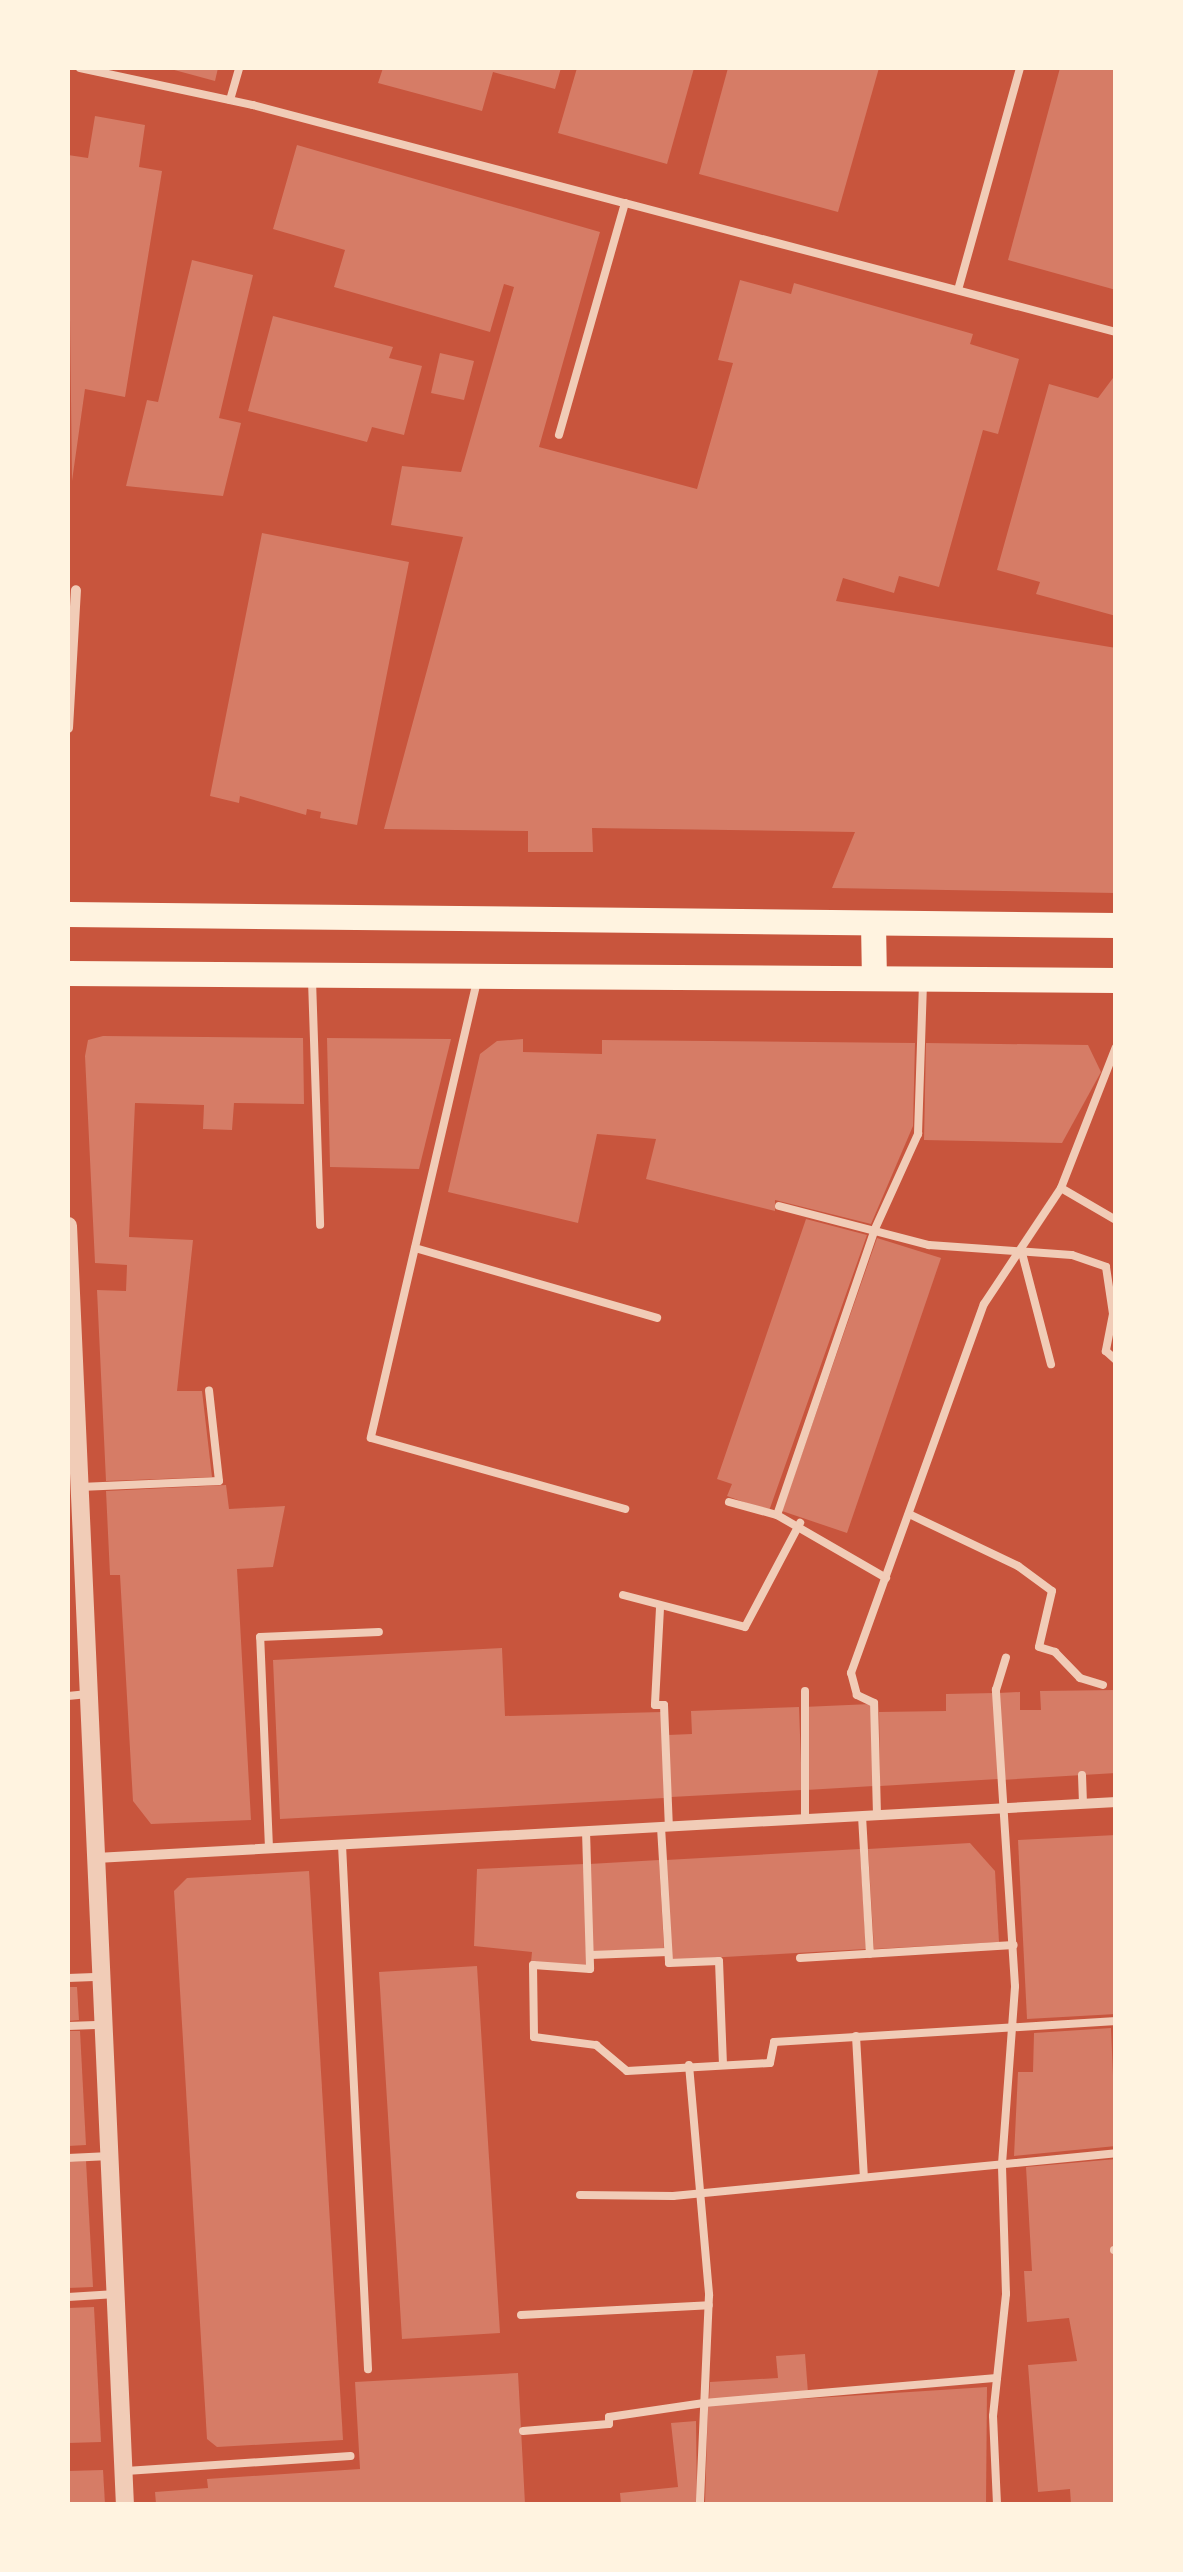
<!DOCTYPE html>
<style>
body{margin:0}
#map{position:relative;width:1183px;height:2572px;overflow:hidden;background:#c8553d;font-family:Mulish,sans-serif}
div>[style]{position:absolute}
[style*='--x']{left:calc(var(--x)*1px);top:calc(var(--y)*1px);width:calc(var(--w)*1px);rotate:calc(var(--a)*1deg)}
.building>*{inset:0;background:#d67c66}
.service>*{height:8px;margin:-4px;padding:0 4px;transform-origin:4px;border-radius:4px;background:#f1ccb7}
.minor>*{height:10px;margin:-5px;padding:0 5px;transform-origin:5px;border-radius:5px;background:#f1ccb7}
.tertiary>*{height:18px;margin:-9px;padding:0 9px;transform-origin:9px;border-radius:9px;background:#f1ccb7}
.primary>*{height:25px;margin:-12.5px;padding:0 12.5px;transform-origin:12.5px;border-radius:12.5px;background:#fff3e0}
span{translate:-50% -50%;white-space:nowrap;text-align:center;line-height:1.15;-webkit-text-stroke:9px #fff3e0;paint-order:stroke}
.frame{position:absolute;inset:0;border:70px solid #fff3e0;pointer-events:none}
</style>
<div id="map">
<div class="building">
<div style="clip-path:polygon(167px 68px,218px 68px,215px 81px)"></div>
<div style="clip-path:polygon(383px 68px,561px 68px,555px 89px,493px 72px,482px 111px,378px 83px)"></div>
<div style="clip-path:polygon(577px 68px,694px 68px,667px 164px,558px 133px)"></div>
<div style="clip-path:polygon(728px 68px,879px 68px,838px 212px,699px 174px)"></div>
<div style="clip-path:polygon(1060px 68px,1116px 68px,1116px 290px,1008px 260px)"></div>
<div style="clip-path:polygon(95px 116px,145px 125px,139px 167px,162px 171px,125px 397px,85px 389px,72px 481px,68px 155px,88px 158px)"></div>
<div style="clip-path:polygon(297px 145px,600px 232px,539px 447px,697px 489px,733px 363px,718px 360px,740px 280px,791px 294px,794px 283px,973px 334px,970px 344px,1019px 359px,998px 434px,983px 430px,939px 587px,899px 576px,894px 593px,843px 578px,836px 601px,1116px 648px,1116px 893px,832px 888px,855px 832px,592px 828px,593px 852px,528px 852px,528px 831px,384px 829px,463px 537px,391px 525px,402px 466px,461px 472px,514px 287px,504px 284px,490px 332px,334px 287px,345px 250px,273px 229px)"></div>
<div style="clip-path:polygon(192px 260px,253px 275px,219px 418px,241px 423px,223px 496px,126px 486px,147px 400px,158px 402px)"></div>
<div style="clip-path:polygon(273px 316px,393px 347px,389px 358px,422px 366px,404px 435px,372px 427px,367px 442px,248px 411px)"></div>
<div style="clip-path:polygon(440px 353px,474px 361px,464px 400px,431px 393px)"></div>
<div style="clip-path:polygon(1116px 374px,1116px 616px,1036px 594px,1040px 582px,997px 570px,1049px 384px,1098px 398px)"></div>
<div style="clip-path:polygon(262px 533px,409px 562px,357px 825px,320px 818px,321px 812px,307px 809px,306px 815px,240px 796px,239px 803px,210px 796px)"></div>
<div style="clip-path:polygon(103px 1036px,303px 1038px,304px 1104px,234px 1103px,232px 1130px,203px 1129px,204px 1105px,135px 1103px,129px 1237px,193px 1240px,177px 1391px,202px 1391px,212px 1477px,106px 1481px,97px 1290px,126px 1291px,127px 1265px,95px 1263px,85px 1056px,88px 1040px)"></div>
<div style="clip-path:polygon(327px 1038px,451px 1039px,419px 1169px,330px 1167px)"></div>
<div style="clip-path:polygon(523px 1039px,523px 1052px,602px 1054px,602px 1040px,915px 1043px,913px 1126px,871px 1224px,775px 1200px,775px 1211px,646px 1179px,656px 1139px,597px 1134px,578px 1223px,448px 1192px,480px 1054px,497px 1041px)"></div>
<div style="clip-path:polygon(926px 1043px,1088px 1045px,1101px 1072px,1062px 1143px,924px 1140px)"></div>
<div style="clip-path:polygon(806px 1219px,867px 1235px,769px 1511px,727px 1496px,732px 1484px,717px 1479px)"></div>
<div style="clip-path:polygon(877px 1238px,941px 1258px,847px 1533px,782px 1511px)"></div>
<div style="clip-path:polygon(226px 1485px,229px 1509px,285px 1506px,273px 1567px,237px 1569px,251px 1820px,151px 1824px,133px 1801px,120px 1575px,110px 1575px,106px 1491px)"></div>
<div style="clip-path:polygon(502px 1648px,505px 1716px,662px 1712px,664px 1798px,280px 1819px,273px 1660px)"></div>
<div style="clip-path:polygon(1116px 1690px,1116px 1773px,1001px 1780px,998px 1693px,1020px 1692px,1020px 1710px,1041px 1710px,1040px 1691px)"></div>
<div style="clip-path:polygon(995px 1693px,998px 1779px,880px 1786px,879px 1712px,946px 1711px,946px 1694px)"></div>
<div style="clip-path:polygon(871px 1704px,874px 1786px,806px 1790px,803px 1707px)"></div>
<div style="clip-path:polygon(799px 1707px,802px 1790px,671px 1797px,668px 1735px,692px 1734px,691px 1711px)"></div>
<div style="clip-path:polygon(1116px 1835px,1116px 2014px,1027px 2019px,1018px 1840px)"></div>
<div style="clip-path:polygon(970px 1843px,995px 1871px,999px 1942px,874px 1949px,868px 1849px)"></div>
<div style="clip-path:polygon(860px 1849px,866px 1949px,672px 1960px,666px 1860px)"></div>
<div style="clip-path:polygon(659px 1860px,664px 1949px,593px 1951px,589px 1864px)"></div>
<div style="clip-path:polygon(584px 1864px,588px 1967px,531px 1962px,532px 1952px,474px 1946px,477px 1869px)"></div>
<div style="clip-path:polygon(309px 1871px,343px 2440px,217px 2447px,207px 2439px,174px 1891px,187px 1878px)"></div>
<div style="clip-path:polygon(477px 1966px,500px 2333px,402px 2339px,379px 1972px)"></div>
<div style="clip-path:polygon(68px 1987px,77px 1987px,79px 2020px,68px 2021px)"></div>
<div style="clip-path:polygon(1111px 2028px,1116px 2146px,1014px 2156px,1018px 2072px,1033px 2072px,1034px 2033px)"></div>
<div style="clip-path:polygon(68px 2031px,80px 2031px,86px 2145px,68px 2146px)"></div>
<div style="clip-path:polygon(1116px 2159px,1116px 2504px,1071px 2504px,1070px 2489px,1038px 2492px,1028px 2365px,1077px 2361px,1069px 2318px,1027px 2322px,1024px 2271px,1032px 2271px,1026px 2167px)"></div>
<div style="clip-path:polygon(86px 2161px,93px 2287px,68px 2288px,68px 2162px)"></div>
<div style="clip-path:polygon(94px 2307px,101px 2442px,68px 2443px,68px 2308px)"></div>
<div style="clip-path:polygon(805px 2354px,808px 2393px,709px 2400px,710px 2382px,778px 2378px,776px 2356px)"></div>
<div style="clip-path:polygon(518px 2373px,525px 2504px,156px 2504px,155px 2492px,208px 2488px,207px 2479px,360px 2469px,355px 2382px)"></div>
<div style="clip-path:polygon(987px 2387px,986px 2504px,705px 2504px,708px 2405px)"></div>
<div style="clip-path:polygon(696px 2421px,697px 2504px,621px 2504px,620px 2493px,678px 2487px,671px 2423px)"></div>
<div style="clip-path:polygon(103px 2470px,105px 2504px,68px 2504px,68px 2471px)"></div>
</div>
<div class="service">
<div style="--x:80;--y:68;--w:177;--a:12.1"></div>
<div style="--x:253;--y:105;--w:385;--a:14.8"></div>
<div style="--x:625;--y:203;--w:241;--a:105.9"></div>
<div style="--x:230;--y:100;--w:33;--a:-74"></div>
<div style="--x:625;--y:203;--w:508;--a:14.72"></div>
<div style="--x:958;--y:290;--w:230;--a:-74.4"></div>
<div style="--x:312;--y:980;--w:245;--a:88.1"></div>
<div style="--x:477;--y:981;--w:469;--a:103.1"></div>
<div style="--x:371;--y:1438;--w:264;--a:15.6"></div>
<div style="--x:1061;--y:1188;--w:64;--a:30.2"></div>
<div style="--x:779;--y:1206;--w:155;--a:14.6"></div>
<div style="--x:929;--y:1245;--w:143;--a:4"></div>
<div style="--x:1072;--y:1255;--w:36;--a:19"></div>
<div style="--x:1106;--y:1267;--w:48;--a:81.5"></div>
<div style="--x:1113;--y:1314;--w:38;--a:101"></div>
<div style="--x:1106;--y:1351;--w:13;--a:42"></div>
<div style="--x:415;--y:1248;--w:252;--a:16.1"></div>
<div style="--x:1022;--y:1253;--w:115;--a:75.4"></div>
<div style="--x:80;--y:1487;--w:139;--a:-2.5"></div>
<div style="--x:219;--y:1481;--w:91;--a:-96.3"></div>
<div style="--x:729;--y:1502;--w:50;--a:15.2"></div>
<div style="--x:777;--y:1515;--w:300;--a:-71.1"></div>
<div style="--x:874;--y:1231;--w:107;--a:-65.6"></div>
<div style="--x:918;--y:1134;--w:150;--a:-88.1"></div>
<div style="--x:909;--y:1514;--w:121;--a:25.5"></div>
<div style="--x:1018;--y:1566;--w:42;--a:36.3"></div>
<div style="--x:1052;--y:1591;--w:57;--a:103.1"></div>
<div style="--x:1039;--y:1647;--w:17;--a:17"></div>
<div style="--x:1055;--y:1652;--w:36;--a:46"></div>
<div style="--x:1080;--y:1678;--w:24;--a:17"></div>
<div style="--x:777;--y:1515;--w:126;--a:30"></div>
<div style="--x:623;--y:1595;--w:126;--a:14.7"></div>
<div style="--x:745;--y:1627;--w:118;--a:-62.1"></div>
<div style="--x:660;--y:1608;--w:97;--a:93"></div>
<div style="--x:655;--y:1705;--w:9;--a:0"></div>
<div style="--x:664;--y:1705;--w:122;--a:87.7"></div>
<div style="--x:68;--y:1696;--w:20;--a:-6"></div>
<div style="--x:1082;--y:1775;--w:29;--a:88"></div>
<div style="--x:877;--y:1815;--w:112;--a:-91.5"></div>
<div style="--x:874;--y:1703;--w:19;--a:-155"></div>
<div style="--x:857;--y:1695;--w:23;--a:-105"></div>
<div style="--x:851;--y:1673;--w:392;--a:-70.2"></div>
<div style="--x:984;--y:1304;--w:139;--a:-56.4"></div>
<div style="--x:1061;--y:1188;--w:151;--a:-68.7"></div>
<div style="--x:862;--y:1816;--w:138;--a:86.7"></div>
<div style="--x:805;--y:1819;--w:128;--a:-90"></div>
<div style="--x:661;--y:1827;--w:136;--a:86.6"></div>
<div style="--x:669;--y:1963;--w:50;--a:-2.3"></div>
<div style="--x:719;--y:1961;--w:103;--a:87.8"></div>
<div style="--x:586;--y:1831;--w:138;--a:88.3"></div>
<div style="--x:590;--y:1969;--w:57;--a:-176"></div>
<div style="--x:533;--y:1965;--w:72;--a:89.2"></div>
<div style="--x:534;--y:2037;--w:63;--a:7.4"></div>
<div style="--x:596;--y:2045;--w:40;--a:40"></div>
<div style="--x:627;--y:2071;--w:143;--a:-3.2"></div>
<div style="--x:770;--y:2063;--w:21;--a:-79"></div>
<div style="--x:774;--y:2042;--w:343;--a:-3.5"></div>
<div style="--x:342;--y:1845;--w:525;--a:87.16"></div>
<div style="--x:269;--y:1848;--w:211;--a:-92.4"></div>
<div style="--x:260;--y:1637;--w:119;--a:-2.4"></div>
<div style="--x:590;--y:1955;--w:78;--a:-2.2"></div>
<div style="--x:800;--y:1958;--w:214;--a:-3.5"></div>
<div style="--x:68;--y:1978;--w:33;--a:-2"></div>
<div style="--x:68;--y:2026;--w:35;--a:-2"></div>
<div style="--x:856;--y:2036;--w:141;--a:86.8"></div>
<div style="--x:689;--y:2065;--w:231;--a:85"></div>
<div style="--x:709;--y:2295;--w:209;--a:92.5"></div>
<div style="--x:68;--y:2158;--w:42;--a:-2.7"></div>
<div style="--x:580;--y:2195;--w:93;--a:0.6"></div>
<div style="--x:673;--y:2196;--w:445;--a:-5.5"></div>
<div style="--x:1114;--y:2250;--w:2;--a:0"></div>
<div style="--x:68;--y:2297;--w:48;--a:-3.6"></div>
<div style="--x:521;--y:2315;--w:188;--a:-3"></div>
<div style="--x:523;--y:2431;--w:86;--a:-4.7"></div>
<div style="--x:609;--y:2424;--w:7;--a:-90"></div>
<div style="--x:609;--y:2417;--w:96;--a:-8.4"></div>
<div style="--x:704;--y:2403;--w:294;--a:-4.9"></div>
<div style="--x:126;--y:2471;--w:225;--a:-3.8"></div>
<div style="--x:997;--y:2504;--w:88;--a:-92.6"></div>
<div style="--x:993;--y:2416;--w:123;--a:-83.9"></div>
<div style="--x:1006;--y:2294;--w:130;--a:-91.8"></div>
<div style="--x:1002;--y:2164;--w:178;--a:-85.8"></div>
<div style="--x:1015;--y:1986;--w:297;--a:-93.7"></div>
<div style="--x:996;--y:1690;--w:34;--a:-73"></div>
</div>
<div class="minor">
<div style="--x:68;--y:728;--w:138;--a:-86.7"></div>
<div style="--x:96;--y:1858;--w:1022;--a:-3.14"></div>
</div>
<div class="tertiary">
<div style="--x:68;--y:1226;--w:1279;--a:87.45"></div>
</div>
<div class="primary">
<div style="--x:68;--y:914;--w:1048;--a:0.6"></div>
<div style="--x:873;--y:923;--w:55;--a:89"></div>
<div style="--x:68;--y:973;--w:1048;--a:0.38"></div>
</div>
<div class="frame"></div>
</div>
